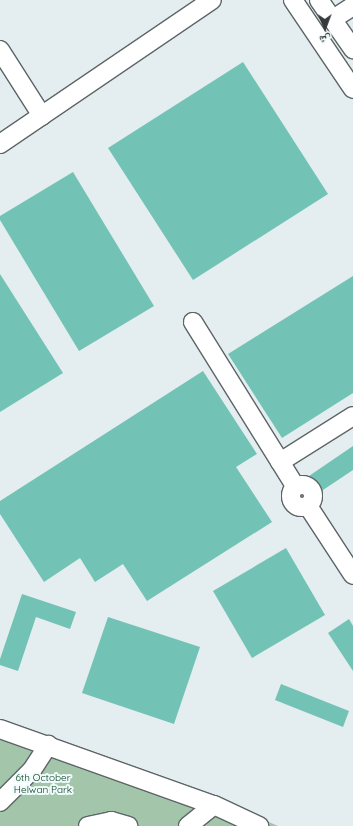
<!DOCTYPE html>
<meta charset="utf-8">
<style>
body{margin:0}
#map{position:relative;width:353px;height:826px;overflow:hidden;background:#e4edef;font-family:Quicksand,"Noto Naskh Arabic",sans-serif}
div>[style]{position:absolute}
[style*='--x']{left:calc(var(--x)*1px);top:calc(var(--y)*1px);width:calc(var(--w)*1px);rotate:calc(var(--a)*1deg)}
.green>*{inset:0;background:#a3c6ab}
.building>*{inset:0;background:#72c3b6}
.roads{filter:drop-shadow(1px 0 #5e6567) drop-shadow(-1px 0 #5e6567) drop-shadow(0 1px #5e6567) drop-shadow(0 -1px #5e6567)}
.minor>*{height:18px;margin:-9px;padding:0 9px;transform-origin:9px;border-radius:9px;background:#fff}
.minor>.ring{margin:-9px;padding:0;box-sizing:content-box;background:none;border:18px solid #fff;border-radius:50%}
span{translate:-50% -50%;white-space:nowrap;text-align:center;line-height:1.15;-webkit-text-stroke:4px #f2fafc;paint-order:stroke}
.park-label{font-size:10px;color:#00441e}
.north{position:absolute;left:305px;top:8px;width:40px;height:40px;-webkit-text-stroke:3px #f2fafc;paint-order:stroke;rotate:179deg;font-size:11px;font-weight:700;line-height:16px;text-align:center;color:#383b3c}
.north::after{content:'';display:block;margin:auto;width:14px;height:18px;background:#383b3c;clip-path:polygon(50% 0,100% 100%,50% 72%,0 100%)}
</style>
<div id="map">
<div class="green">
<div style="clip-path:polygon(0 722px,214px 798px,278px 826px,0 826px)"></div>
</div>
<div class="building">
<div style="clip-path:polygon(243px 62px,328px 194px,193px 280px,108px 148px)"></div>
<div style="clip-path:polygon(73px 172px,154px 306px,79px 351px,0 220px,0 216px)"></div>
<div style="clip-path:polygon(0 274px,63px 373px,0 412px)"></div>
<div style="clip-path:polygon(353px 276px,353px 393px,282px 438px,228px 354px)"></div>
<div style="clip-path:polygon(203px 371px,257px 454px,236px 467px,272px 522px,147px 601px,123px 564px,95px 582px,80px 558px,44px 582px,0 514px,0 501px)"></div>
<div style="clip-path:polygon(353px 446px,353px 470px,320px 492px,309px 476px)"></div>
<div style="clip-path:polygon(286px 548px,325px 615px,252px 658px,213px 591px)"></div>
<div style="clip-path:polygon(22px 594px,76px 612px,70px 629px,36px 617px,18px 671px,0 665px,0 659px)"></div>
<div style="clip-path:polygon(108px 617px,200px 647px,174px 724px,82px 693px)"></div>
<div style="clip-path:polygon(349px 619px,353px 626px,353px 671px,328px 633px)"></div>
<div style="clip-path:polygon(281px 684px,349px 711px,343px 727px,275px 700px)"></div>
</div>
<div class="roads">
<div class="minor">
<div style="--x:293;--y:0;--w:107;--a:56"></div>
<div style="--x:319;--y:0;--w:60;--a:55.2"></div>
<div style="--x:333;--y:19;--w:24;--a:-33"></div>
<div style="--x:0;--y:50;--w:78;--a:57.5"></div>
<div style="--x:0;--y:144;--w:256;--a:-34.2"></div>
<div style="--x:193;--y:322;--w:193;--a:58.1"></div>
<div style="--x:280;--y:462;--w:86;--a:-32.2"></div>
<div class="ring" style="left:291px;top:485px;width:4px;height:4px"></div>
<div style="--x:308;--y:506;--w:82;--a:56.9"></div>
<div style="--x:0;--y:729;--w:227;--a:19.6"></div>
<div style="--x:214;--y:805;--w:50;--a:25"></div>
<div style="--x:0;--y:802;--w:45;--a:-45"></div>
<div style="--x:32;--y:770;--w:30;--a:-57"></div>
<div style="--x:88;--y:826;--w:24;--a:-12"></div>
<div style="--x:111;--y:821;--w:18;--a:16"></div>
<div style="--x:188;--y:826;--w:33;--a:-39"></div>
</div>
</div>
<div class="park-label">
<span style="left:43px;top:783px">6th October<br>Helwan Park</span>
</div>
<div class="north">ش</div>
</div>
